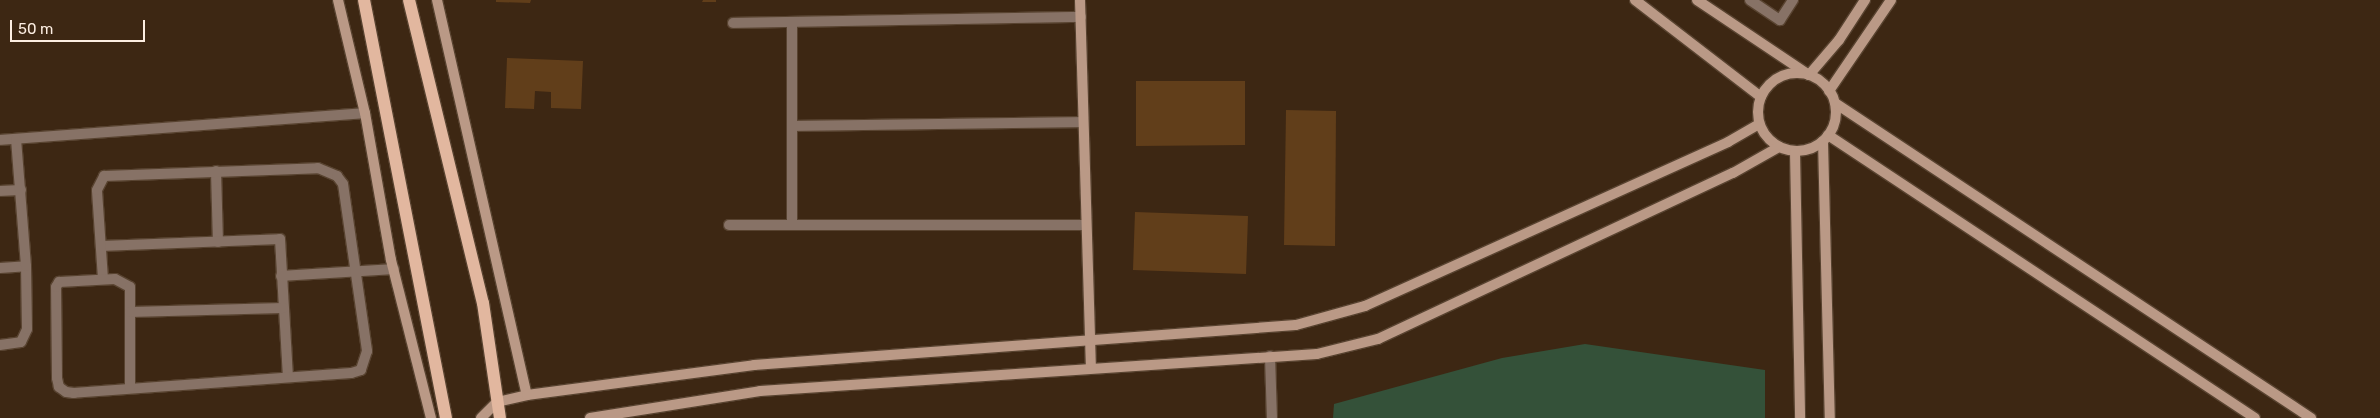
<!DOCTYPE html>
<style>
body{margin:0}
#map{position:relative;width:2380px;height:418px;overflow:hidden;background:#3d2713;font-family:Rubik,sans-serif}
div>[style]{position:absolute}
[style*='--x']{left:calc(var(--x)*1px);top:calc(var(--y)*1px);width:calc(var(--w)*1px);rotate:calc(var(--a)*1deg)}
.green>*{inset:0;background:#345139}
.building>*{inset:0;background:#613e1a}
.roads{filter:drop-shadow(1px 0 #584330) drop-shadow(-1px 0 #584330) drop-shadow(0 1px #584330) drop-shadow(0 -1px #584330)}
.street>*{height:10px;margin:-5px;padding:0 5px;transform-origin:5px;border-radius:5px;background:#877266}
.secondary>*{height:10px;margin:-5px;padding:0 5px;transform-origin:5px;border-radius:5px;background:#ba9986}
.secondary>.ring{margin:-5px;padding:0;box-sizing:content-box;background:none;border:10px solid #ba9986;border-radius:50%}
.primary>*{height:12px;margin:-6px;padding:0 6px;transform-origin:6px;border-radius:6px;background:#e2b79f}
span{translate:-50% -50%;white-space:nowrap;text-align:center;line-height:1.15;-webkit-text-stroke:4px #3d2713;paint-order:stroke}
.scale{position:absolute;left:10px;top:20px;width:135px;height:22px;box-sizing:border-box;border:2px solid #fdeee2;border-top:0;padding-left:6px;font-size:15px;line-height:18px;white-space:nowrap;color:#fdeee2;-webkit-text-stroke:4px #3d2713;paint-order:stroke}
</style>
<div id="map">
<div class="green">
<div style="clip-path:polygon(1585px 344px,1765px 370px,1765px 418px,1333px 418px,1334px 404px,1502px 358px)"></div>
</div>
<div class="building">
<div style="clip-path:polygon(496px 0,531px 0,530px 3px,496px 2px)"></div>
<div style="clip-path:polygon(703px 0,716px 0,716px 2px,702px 2px)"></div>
<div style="clip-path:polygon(507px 58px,583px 61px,581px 109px,551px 108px,551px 92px,535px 91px,534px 109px,505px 108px)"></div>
<div style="clip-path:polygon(1136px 81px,1245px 81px,1245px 145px,1136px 146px)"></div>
<div style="clip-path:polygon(1286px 110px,1336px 111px,1335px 246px,1284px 245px)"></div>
<div style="clip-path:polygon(1135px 212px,1248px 216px,1246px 274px,1133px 270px)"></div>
</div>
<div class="roads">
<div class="street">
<div style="--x:1750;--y:0;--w:36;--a:34"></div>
<div style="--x:1780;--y:20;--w:24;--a:-57"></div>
<div style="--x:733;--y:23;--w:348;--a:-1"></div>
<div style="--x:794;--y:126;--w:289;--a:-0.8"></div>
<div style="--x:0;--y:140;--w:366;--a:-4.2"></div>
<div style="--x:216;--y:171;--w:71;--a:88.4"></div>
<div style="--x:0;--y:191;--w:21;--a:-3"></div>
<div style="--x:792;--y:224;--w:201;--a:-90"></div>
<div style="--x:729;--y:225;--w:356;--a:0"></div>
<div style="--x:101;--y:246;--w:179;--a:-2.2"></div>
<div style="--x:280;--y:239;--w:138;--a:86.7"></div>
<div style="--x:0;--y:268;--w:26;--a:-4"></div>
<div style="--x:281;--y:276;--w:113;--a:-3.5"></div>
<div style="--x:103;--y:279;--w:89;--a:-93.9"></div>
<div style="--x:97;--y:190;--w:16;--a:-63"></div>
<div style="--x:104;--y:176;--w:214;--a:-2.1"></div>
<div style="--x:318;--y:168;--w:21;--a:23"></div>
<div style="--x:337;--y:176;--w:10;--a:53"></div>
<div style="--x:343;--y:184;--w:169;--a:81.8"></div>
<div style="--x:367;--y:351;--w:20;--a:108"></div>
<div style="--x:361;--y:370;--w:10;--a:163"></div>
<div style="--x:351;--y:373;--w:278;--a:175.9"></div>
<div style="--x:74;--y:393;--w:8;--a:-173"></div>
<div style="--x:66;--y:392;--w:9;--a:-144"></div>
<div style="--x:59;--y:387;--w:9;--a:-103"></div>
<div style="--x:57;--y:378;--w:91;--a:-90.6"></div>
<div style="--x:56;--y:287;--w:6;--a:-59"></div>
<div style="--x:59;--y:282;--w:56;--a:-3.1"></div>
<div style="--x:115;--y:279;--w:17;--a:28"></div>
<div style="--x:130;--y:287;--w:101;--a:90"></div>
<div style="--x:130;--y:312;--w:153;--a:-1.5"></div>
<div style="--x:0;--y:345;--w:21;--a:-8"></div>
<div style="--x:21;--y:342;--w:14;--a:-65"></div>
<div style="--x:27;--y:329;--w:63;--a:-90.9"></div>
<div style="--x:26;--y:266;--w:127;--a:-94.5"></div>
<div style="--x:1270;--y:356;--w:62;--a:88.2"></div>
</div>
<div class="secondary">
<div style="--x:338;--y:0;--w:116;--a:76.6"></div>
<div style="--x:365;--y:113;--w:149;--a:80"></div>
<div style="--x:391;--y:260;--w:163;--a:75.8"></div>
<div style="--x:437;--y:0;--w:405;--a:77.2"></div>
<div style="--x:1080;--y:0;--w:368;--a:88.3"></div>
<div style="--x:1635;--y:0;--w:159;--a:37.6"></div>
<div style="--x:1697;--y:0;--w:135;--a:33.8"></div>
<div style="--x:1809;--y:75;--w:46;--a:-49.4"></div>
<div style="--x:1839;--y:40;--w:48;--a:-57"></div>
<div class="ring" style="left:1758px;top:73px;width:68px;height:68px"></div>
<div style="--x:1829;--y:91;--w:110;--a:-55.7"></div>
<div style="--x:1835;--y:103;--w:571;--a:33.5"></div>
<div style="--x:1828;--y:135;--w:512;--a:33.53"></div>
<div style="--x:1823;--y:141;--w:277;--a:88.6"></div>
<div style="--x:1795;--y:152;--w:266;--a:88.9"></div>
<div style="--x:481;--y:418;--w:23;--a:-45"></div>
<div style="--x:497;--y:402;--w:31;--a:-13"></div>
<div style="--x:527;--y:395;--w:229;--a:-7.5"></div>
<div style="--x:754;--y:365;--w:543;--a:-4.22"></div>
<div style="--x:1296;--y:325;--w:72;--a:-15.4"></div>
<div style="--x:1365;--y:306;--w:398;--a:-24.3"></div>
<div style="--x:1728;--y:142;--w:36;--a:-30"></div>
<div style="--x:590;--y:418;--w:172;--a:-9"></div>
<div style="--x:760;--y:391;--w:558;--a:-3.8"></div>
<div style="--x:1317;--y:354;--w:63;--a:-13.8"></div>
<div style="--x:1378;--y:339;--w:392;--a:-25.1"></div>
<div style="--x:1733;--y:173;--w:53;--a:-29.5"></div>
</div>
<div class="primary">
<div style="--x:364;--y:0;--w:426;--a:78.9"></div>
<div style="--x:409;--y:0;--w:312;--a:76.3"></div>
<div style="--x:483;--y:303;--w:116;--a:81.6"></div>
</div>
</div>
<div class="scale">50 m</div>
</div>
